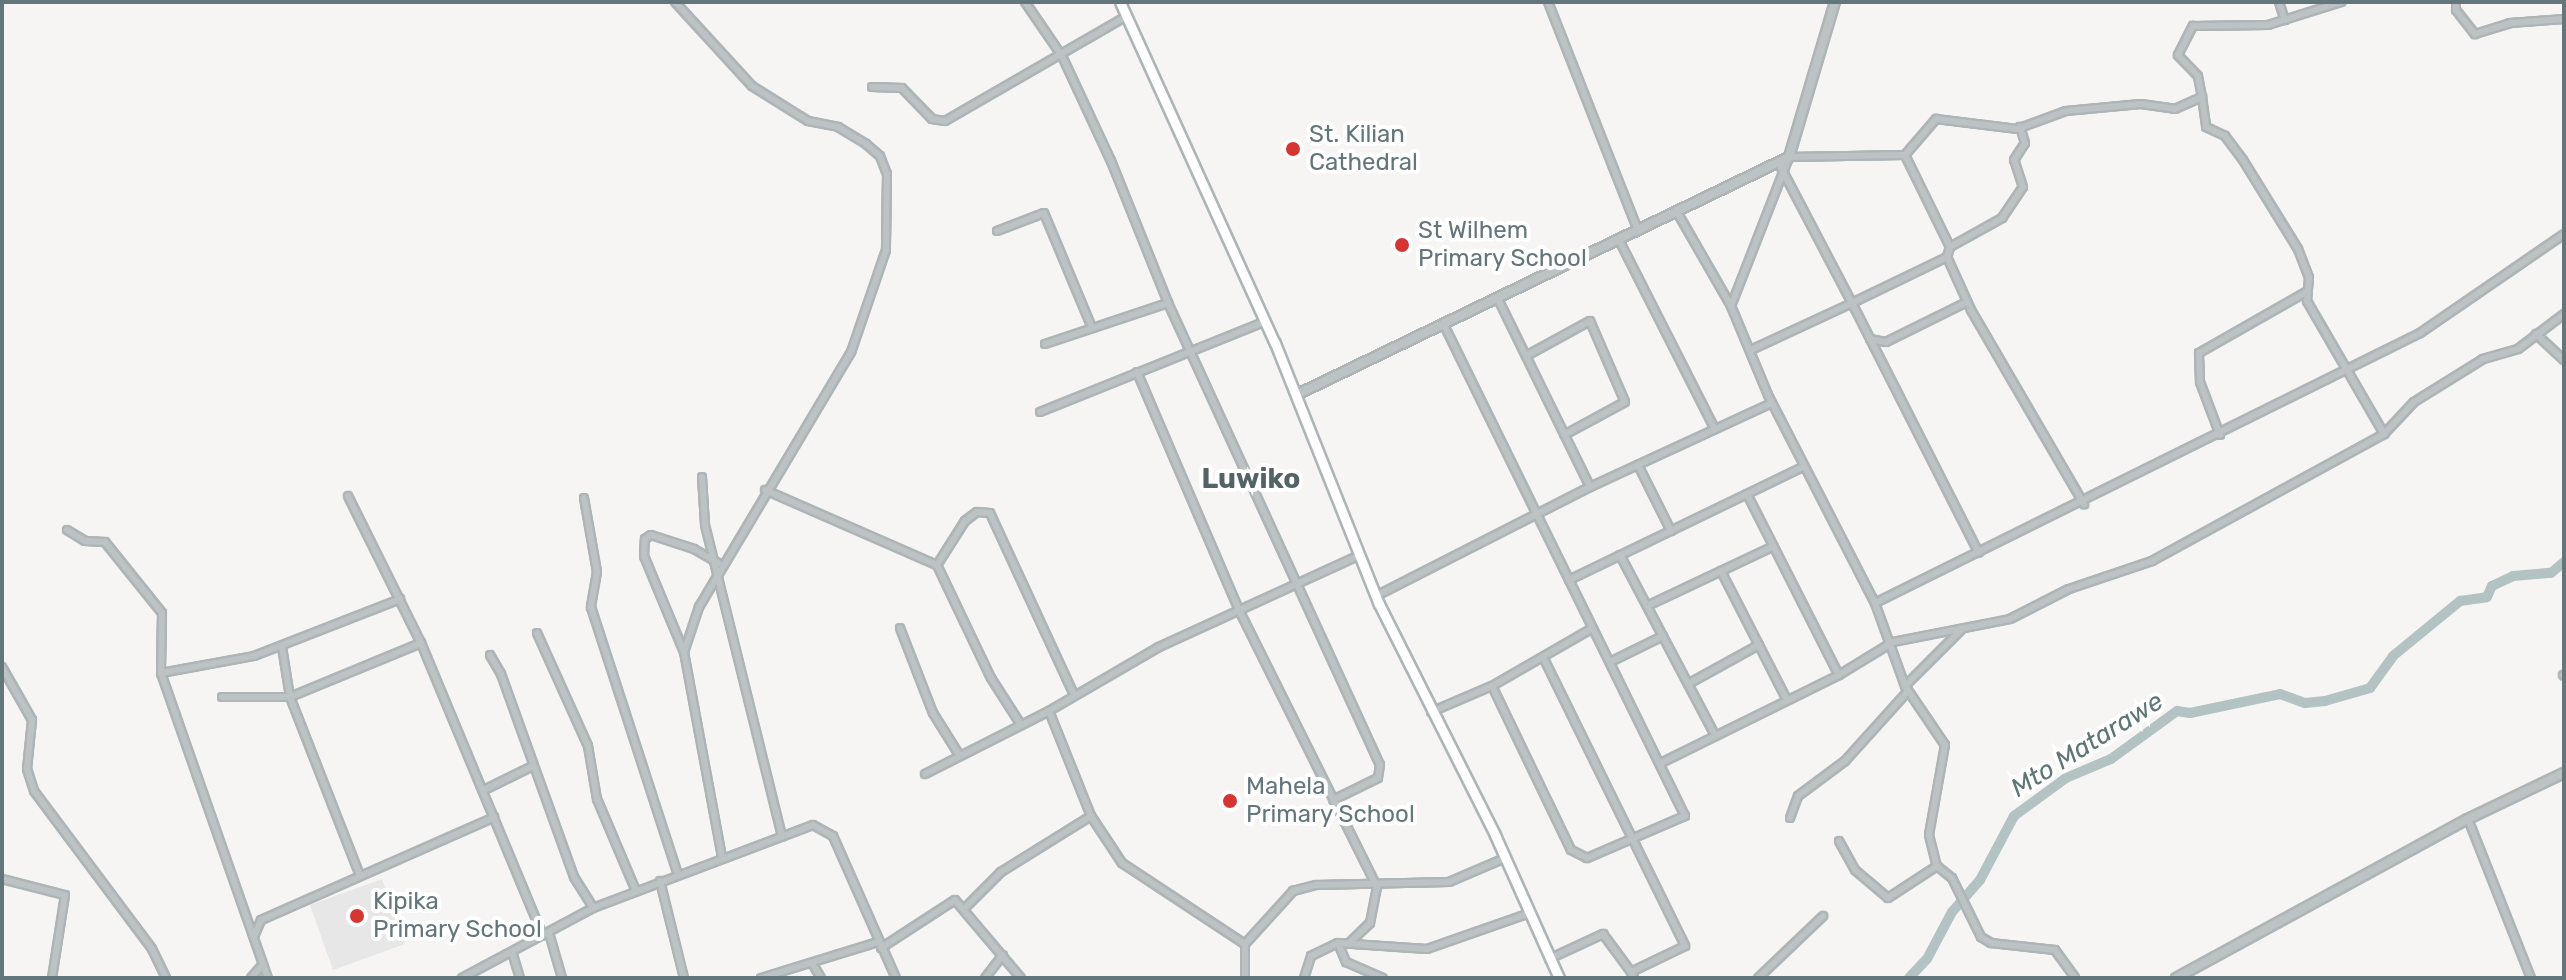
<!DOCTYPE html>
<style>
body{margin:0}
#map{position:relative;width:2566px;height:980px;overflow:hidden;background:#f6f5f3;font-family:Rubik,sans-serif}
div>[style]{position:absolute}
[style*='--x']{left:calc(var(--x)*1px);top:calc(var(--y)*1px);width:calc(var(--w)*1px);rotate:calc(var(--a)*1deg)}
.built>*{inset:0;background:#e6e7e6}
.river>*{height:10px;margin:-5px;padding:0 5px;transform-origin:5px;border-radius:5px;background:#b3c3c4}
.roads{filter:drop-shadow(2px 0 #adb5b7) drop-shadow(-2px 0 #adb5b7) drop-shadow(0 2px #adb5b7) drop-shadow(0 -2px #adb5b7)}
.minor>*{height:6px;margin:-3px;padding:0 3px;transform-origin:3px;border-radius:3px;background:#bdc2c4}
.tertiary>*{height:8px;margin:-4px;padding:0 4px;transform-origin:4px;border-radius:4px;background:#bdc2c4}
.secondary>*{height:9px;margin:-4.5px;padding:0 4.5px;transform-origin:4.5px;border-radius:4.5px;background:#fff}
.dots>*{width:22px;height:22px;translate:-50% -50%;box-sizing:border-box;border:4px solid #fff;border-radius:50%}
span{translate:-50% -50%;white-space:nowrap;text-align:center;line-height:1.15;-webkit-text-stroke:8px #fff;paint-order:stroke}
.poi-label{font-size:24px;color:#63767b}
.left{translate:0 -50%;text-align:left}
.water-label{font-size:26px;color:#5e7677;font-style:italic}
.quarter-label{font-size:28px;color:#546367;font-weight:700}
.frame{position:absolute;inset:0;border:4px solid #63767b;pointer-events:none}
</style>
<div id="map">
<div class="built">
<div style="clip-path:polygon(382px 879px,405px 944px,333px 970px,310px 905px)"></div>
</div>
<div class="river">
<div style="--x:1909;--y:978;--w:26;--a:-47"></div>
<div style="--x:1927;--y:959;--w:53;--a:-62"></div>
<div style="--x:1952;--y:912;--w:43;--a:-48.8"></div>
<div style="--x:1980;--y:880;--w:72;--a:-62"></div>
<div style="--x:2014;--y:816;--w:64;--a:-36.2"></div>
<div style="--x:2066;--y:778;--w:49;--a:-22.9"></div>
<div style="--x:2111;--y:759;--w:82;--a:-36"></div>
<div style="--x:2177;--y:711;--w:13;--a:9"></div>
<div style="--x:2190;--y:713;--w:92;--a:-11.9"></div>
<div style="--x:2280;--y:694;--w:27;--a:20"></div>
<div style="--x:2305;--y:703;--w:20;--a:-6"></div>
<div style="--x:2325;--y:701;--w:47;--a:-16.1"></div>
<div style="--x:2370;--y:688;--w:39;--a:-54"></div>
<div style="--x:2393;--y:656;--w:87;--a:-39.4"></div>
<div style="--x:2460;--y:601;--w:27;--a:-8"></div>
<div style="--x:2487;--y:597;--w:12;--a:-66"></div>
<div style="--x:2492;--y:586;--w:23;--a:-25"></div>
<div style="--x:2513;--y:576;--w:38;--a:-5"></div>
<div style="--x:2551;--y:573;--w:17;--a:-40"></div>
</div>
<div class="roads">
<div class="minor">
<div style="--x:675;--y:2;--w:114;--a:47.5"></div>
<div style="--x:752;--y:86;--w:66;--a:32"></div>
<div style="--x:808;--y:121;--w:31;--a:11"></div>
<div style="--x:838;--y:127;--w:33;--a:31"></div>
<div style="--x:866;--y:144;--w:18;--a:41"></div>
<div style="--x:880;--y:156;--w:19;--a:69"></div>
<div style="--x:887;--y:174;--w:76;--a:90.8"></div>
<div style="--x:886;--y:250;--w:108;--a:108.9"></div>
<div style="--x:851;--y:352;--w:297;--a:120.8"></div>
<div style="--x:699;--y:607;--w:47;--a:108.4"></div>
<div style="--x:684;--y:652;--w:208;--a:79.5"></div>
<div style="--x:1025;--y:2;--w:65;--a:55.6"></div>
<div style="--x:1062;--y:56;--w:116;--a:65"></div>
<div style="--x:1111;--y:161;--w:153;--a:68.1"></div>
<div style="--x:1168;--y:303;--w:508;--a:65.35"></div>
<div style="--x:1380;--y:765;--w:13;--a:99"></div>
<div style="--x:1378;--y:778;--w:50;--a:153.9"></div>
<div style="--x:1548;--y:2;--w:246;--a:68.5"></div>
<div style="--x:2279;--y:2;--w:19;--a:72"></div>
<div style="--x:2456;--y:2;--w:8;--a:90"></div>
<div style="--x:2456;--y:10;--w:31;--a:52"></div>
<div style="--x:2475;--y:34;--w:37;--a:-17"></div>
<div style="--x:2510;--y:23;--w:54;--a:-4.2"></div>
<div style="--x:872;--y:87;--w:30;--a:2"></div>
<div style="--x:902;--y:88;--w:43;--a:45.9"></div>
<div style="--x:932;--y:119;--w:13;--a:9"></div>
<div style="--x:945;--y:121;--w:210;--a:-30"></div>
<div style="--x:2202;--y:97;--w:30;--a:82"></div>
<div style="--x:2206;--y:127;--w:21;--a:25"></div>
<div style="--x:2225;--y:136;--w:30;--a:53"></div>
<div style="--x:2243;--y:160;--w:105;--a:58.3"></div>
<div style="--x:2298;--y:249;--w:31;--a:69"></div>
<div style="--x:2309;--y:278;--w:23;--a:95"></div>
<div style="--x:2307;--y:301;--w:154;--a:59.9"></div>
<div style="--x:1778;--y:162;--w:159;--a:62.3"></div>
<div style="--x:1852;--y:303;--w:106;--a:-25.8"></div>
<div style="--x:1947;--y:257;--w:10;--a:-73"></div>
<div style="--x:1950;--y:247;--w:102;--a:-116.1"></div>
<div style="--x:1677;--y:212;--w:108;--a:60.1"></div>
<div style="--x:1731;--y:306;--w:96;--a:67.4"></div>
<div style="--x:1768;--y:395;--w:234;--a:62.8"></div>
<div style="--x:1875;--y:603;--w:88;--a:70.1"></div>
<div style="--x:1905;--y:686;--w:71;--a:55.9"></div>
<div style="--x:1945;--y:745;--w:91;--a:100.1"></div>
<div style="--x:1929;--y:835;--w:32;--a:76"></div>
<div style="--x:997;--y:231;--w:50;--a:-21"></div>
<div style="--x:1044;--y:213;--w:125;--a:67.3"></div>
<div style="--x:1619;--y:240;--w:212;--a:63.1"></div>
<div style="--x:1950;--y:247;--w:60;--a:-29.1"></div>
<div style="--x:2002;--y:218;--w:37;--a:-56"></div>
<div style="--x:2023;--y:187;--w:28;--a:-108"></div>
<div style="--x:2014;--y:160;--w:20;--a:-57"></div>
<div style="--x:2025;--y:143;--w:17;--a:-107"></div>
<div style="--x:1947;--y:257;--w:58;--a:65.6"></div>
<div style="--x:1971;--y:310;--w:225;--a:59.8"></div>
<div style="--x:1498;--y:299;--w:209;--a:63.9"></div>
<div style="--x:1731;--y:306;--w:160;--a:-68.7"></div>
<div style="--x:1789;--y:157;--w:116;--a:-1"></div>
<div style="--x:1905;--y:155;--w:48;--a:-49.3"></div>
<div style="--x:1936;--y:119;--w:82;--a:7"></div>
<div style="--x:2017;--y:129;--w:52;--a:-20.2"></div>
<div style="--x:2066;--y:111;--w:75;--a:-5.3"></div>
<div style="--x:2141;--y:104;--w:34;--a:8"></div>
<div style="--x:2175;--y:109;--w:30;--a:-24"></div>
<div style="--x:2202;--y:97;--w:21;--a:-101"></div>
<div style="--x:2198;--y:76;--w:29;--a:-134"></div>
<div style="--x:2178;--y:55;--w:33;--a:-63"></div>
<div style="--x:2193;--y:26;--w:75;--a:-0.8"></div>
<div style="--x:2268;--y:25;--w:77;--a:-17.5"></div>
<div style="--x:1444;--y:325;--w:547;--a:63.86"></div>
<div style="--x:1685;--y:816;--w:107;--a:156.8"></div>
<div style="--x:1587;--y:858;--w:18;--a:-153"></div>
<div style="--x:1571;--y:850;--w:182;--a:-115.7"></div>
<div style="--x:2536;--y:334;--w:38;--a:43"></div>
<div style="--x:1870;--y:339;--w:16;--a:11"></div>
<div style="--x:1886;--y:342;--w:90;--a:-26.3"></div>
<div style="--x:1045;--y:344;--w:130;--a:-18.4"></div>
<div style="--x:1753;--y:349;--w:109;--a:-24.9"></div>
<div style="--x:1852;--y:303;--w:280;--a:63.1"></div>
<div style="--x:1526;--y:356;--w:73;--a:-28.7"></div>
<div style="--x:1590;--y:321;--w:88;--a:66.6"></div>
<div style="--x:1625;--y:402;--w:69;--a:151.6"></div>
<div style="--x:1137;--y:372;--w:257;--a:66.8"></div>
<div style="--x:1238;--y:608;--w:312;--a:63.5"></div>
<div style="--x:1377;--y:887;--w:37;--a:101"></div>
<div style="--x:1370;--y:923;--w:28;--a:136"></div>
<div style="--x:1040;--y:412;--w:244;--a:-21.9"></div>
<div style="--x:2220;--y:435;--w:57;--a:-110.7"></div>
<div style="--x:2200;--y:382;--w:29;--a:-92"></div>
<div style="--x:2199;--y:353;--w:123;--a:-29.7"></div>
<div style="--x:1638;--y:465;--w:74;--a:63.4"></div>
<div style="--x:702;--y:477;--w:48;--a:86.4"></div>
<div style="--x:705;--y:525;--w:321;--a:76.1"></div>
<div style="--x:765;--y:490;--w:188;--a:23.6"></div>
<div style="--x:937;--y:565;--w:125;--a:64.5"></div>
<div style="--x:991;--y:678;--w:56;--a:57.4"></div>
<div style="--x:1747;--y:494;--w:203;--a:63.1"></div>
<div style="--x:348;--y:496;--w:164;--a:63.6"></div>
<div style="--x:421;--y:643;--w:317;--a:67.4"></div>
<div style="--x:584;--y:498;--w:75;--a:80"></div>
<div style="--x:597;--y:572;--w:36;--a:100"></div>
<div style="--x:591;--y:607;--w:281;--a:72"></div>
<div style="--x:67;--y:530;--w:21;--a:31"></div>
<div style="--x:85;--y:541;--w:20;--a:3"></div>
<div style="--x:105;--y:542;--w:91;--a:51.2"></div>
<div style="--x:162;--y:613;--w:60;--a:91"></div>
<div style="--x:161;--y:673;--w:323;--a:70.7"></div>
<div style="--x:1620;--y:555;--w:204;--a:62.2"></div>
<div style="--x:937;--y:565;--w:52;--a:-57.5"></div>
<div style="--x:965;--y:521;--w:15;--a:-37"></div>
<div style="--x:977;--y:512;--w:13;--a:4"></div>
<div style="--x:990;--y:513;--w:200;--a:65.2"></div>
<div style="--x:1721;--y:571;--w:145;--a:62.9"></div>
<div style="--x:1569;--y:580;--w:260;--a:-25.8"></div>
<div style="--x:1376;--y:596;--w:240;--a:-27"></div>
<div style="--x:1590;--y:487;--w:200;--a:-24.8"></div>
<div style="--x:1875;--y:603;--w:608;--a:-26.35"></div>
<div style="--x:2420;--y:333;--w:175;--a:-34.5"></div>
<div style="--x:1647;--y:606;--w:140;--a:-25.3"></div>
<div style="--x:900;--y:628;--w:91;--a:68.8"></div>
<div style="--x:933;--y:713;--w:47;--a:58"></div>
<div style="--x:537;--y:633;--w:124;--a:65.7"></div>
<div style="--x:588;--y:746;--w:54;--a:80.4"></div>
<div style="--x:597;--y:799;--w:100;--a:67"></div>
<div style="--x:282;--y:647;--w:51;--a:80.9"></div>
<div style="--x:290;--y:697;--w:192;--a:68.6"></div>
<div style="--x:684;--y:652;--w:104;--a:-112.6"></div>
<div style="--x:644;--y:556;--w:17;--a:-87"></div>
<div style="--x:645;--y:539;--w:7;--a:-34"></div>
<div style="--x:651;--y:535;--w:45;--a:18"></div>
<div style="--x:694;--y:549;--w:28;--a:30"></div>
<div style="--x:490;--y:655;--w:22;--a:60"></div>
<div style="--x:501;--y:674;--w:216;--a:70.2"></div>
<div style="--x:574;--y:877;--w:36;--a:58"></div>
<div style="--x:1544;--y:659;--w:320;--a:63.8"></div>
<div style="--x:1685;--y:946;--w:60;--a:154.3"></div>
<div style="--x:1631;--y:972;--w:7;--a:63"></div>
<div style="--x:1610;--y:662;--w:59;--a:-26.1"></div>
<div style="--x:2;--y:667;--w:61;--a:60.5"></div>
<div style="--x:32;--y:720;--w:49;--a:95.8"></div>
<div style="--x:27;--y:769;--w:23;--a:72"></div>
<div style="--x:34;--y:791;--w:197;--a:53.2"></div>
<div style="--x:152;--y:949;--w:32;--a:64"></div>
<div style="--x:161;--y:673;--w:95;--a:-10.4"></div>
<div style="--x:254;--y:656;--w:157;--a:-21.3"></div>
<div style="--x:2563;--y:675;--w:1;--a:45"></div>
<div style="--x:1688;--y:684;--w:81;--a:-28.8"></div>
<div style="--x:1905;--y:686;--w:79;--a:-45"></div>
<div style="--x:222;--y:697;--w:68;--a:0"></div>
<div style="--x:290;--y:697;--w:142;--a:-22.4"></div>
<div style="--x:1049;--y:711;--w:113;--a:68.2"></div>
<div style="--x:1091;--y:816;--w:56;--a:56.6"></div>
<div style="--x:1122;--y:863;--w:147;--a:33.4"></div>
<div style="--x:1245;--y:944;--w:34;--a:90"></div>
<div style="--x:1431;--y:712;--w:66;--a:-23.1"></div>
<div style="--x:1492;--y:686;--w:116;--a:-29.9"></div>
<div style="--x:1661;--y:763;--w:199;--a:-26.3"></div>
<div style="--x:1839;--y:675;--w:63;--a:-31.4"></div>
<div style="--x:1893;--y:642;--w:119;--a:-11.1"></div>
<div style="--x:2010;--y:619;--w:66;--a:-27"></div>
<div style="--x:2069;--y:589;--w:88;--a:-18.6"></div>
<div style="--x:2152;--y:561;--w:264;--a:-28.7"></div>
<div style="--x:2384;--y:434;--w:44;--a:-46.8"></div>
<div style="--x:2414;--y:402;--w:81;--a:-31.9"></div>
<div style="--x:2483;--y:359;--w:36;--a:-16"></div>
<div style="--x:2518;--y:349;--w:58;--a:-37.3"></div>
<div style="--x:925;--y:774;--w:139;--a:-26.9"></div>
<div style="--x:1049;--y:711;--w:127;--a:-30.2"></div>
<div style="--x:1159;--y:647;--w:221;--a:-24.6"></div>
<div style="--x:484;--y:790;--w:55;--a:-26.1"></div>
<div style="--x:1790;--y:818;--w:23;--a:-70"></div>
<div style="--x:1798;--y:796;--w:59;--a:-36.7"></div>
<div style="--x:1845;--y:761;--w:94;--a:-48"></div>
<div style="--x:2468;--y:819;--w:171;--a:68.4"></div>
<div style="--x:1839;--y:841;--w:33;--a:61"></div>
<div style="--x:1855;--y:870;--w:43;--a:40.3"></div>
<div style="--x:1888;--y:898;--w:59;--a:-33.1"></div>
<div style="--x:1937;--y:866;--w:19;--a:39"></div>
<div style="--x:1952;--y:878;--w:66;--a:63.8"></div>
<div style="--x:1981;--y:937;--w:12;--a:31"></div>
<div style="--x:1991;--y:943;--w:64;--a:6.2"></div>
<div style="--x:2055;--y:950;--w:34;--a:54"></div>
<div style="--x:2;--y:879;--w:65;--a:14.3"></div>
<div style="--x:65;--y:895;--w:84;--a:98.9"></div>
<div style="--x:660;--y:881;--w:100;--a:76.1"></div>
<div style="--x:965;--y:908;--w:51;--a:-45"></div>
<div style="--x:1001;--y:872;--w:106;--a:-31.9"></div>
<div style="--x:549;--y:933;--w:47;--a:73.9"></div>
<div style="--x:254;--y:936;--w:17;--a:-66"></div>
<div style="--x:261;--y:920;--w:255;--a:-23.8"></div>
<div style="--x:1338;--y:943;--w:21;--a:67"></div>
<div style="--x:1346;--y:962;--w:40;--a:23.4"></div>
<div style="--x:1245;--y:944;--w:72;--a:-47.8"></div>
<div style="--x:1293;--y:891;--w:24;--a:-15"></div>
<div style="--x:1316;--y:885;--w:133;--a:-1.3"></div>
<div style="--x:1449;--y:882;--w:61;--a:-23.2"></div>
<div style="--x:881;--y:948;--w:88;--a:-33"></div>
<div style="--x:955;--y:900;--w:102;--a:49.8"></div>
<div style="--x:512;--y:952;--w:27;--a:73"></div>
<div style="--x:1549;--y:959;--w:60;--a:-24.8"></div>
<div style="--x:1603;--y:934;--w:47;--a:53.6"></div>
<div style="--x:812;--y:963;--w:17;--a:59"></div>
<div style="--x:251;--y:978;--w:18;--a:-49"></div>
<div style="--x:462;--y:978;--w:149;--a:-28.1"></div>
<div style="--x:593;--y:908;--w:235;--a:-20.7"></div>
<div style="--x:813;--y:825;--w:23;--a:29"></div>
<div style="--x:833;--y:836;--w:155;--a:66.1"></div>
<div style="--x:761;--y:978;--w:122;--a:-17.1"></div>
<div style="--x:985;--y:978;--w:29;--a:-52"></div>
<div style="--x:1304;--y:978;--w:23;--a:-72"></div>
<div style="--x:1311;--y:956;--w:30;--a:-26"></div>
<div style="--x:1338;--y:943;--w:89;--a:3.9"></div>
<div style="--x:1427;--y:949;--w:109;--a:-19.3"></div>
<div style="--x:1758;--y:978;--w:90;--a:-43.6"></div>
</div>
<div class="tertiary">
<div style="--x:1296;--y:395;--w:547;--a:-25.77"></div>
<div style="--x:1789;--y:157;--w:162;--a:-73.5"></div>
<div style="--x:2176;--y:978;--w:332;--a:-28.6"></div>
<div style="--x:2468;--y:819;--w:106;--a:-25.6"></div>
</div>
<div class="secondary">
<div style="--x:1120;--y:2;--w:375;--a:65.6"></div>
<div style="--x:1275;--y:343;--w:281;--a:68.3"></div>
<div style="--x:1379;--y:604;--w:258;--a:63.3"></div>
<div style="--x:1495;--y:835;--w:157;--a:65.9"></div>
</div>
</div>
<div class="dots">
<div style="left:1293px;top:149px;background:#d63632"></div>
<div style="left:1402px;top:245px;background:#d63632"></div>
<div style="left:1230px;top:801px;background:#d63632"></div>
<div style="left:357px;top:916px;background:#d63632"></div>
</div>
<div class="poi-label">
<span class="left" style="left:1309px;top:149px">St. Kilian<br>Cathedral</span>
<span class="left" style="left:1418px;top:245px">St Wilhem<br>Primary School</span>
<span class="left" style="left:1246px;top:801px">Mahela<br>Primary School</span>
<span class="left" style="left:373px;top:916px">Kipika<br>Primary School</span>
</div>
<div class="water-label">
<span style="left:2087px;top:745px;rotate:-32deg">Mto Matarawe</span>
</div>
<div class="quarter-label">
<span style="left:1251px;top:479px">Luwiko</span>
</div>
<div class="frame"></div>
</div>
